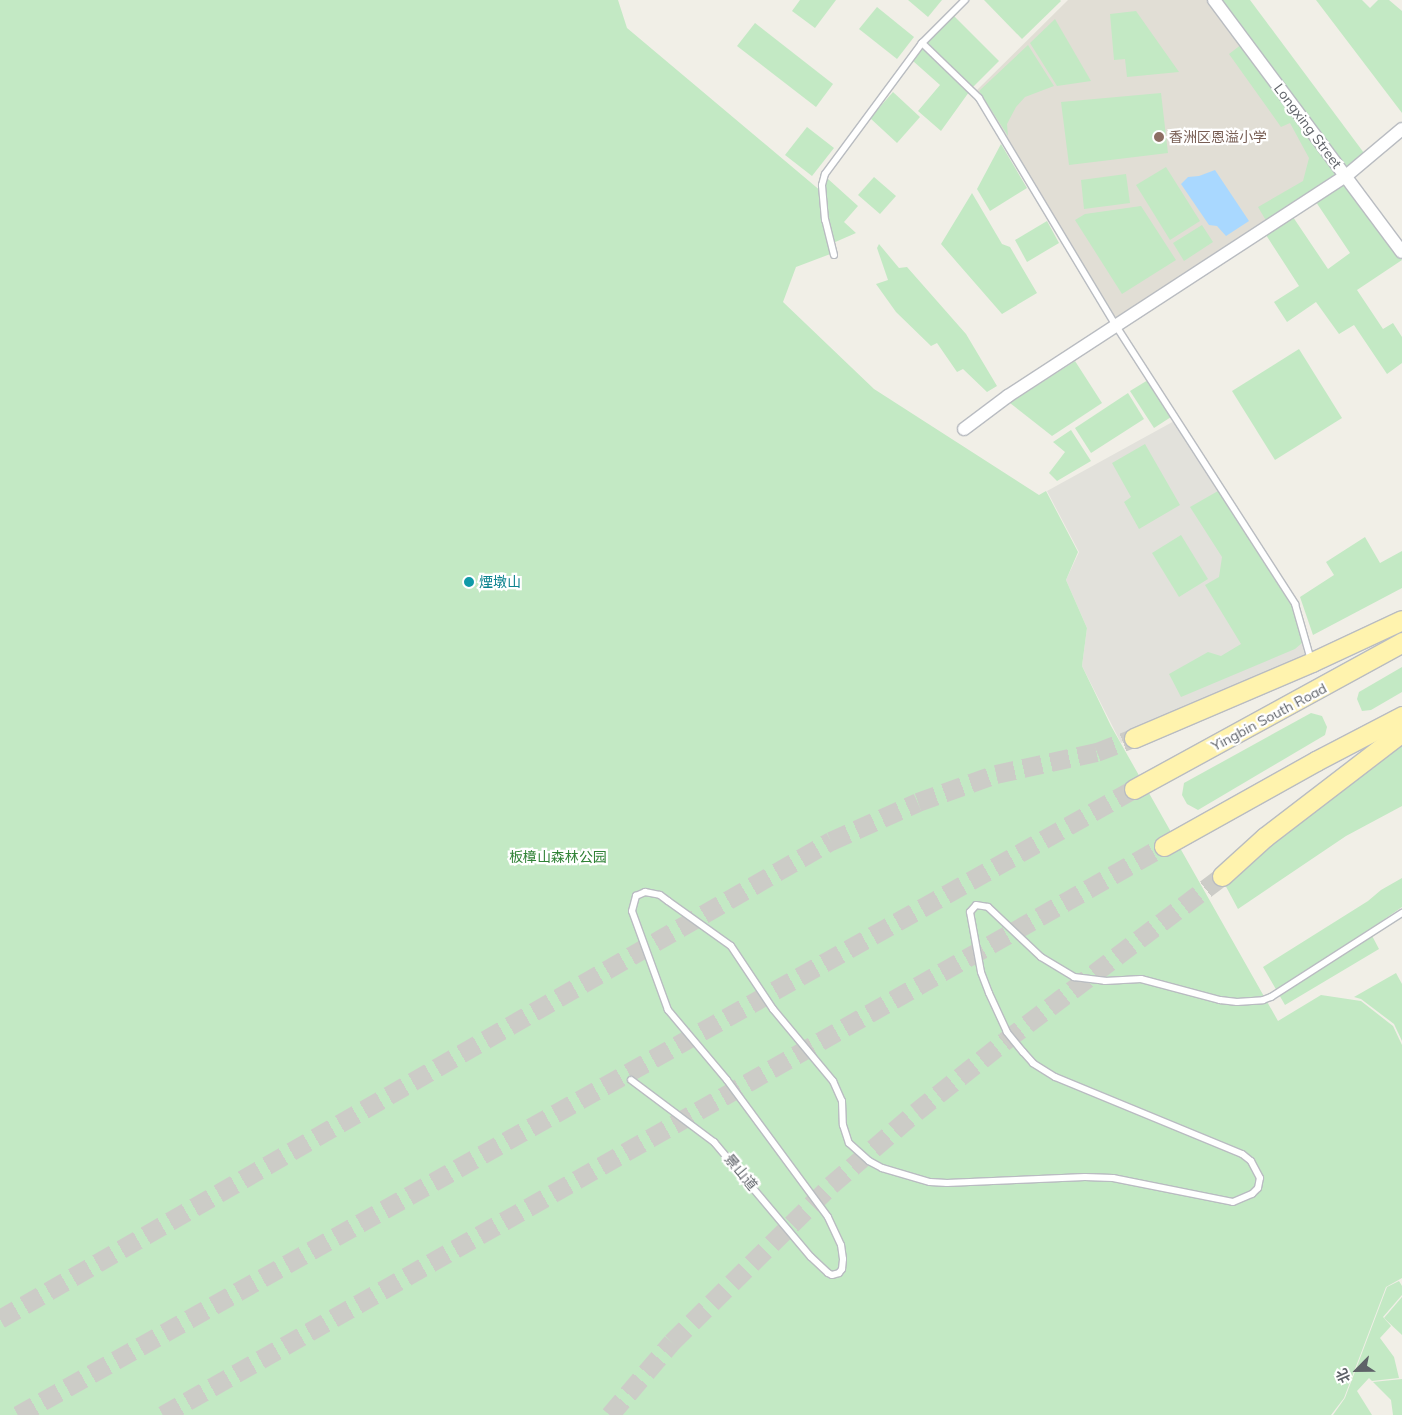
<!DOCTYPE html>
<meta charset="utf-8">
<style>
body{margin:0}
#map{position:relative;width:1402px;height:1415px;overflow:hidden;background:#f1efe7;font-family:Mulish,"Noto Sans SC",sans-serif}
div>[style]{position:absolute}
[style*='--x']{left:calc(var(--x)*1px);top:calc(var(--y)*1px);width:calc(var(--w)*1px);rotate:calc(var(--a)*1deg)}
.industrial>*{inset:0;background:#e2e1db}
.education>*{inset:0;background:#e1ded5}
.green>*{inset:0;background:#c3e9c4}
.water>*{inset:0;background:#a9d8ff}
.primary-tunnel>*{height:19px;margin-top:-9.5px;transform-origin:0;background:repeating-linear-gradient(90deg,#ccccc7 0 19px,transparent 0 28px)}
.roads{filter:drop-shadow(1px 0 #b9bcc1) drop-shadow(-1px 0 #b9bcc1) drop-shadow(0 1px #b9bcc1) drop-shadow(0 -1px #b9bcc1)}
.lane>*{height:6px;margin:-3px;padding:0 3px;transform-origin:3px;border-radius:3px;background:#fff}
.street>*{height:12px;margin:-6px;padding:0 6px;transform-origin:6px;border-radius:6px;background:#fff}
.primary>*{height:19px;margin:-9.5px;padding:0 9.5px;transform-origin:9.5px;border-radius:9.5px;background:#fff3ae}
.dots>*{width:14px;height:14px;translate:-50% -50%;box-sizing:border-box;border:2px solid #fff;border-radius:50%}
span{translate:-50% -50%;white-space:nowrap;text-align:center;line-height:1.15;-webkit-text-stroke:4.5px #fff;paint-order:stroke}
.street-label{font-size:14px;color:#5e6268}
.education-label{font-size:14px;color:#785e54}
.left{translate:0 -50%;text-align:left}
.culture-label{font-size:14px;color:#0d838f}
.park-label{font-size:14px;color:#318337}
.north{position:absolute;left:1332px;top:1345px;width:50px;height:50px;-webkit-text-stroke:4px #fff;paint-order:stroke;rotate:247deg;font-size:14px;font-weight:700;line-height:20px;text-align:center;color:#5e6268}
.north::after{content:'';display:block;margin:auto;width:18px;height:22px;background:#5e6268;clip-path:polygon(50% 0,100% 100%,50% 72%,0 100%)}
</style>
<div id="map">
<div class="industrial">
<div style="clip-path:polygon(1176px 420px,1294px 604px,1312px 662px,1121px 743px,1082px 666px,1087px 628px,1066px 580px,1079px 552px,1047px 491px)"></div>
</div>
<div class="education">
<div style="clip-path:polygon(1068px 0,1213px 0,1345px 176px,1116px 325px,974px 93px)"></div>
</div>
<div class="green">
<div style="clip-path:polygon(0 0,618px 0,627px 28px,822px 192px,833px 253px,796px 267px,783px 302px,874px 389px,1039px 495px,1046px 491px,1078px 552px,1066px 580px,1087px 628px,1082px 666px,1111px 726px,1278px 1021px,1321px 995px,1361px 1001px,1393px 1026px,1402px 1045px,1402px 1278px,1386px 1287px,1344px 1398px,1331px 1415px,0 1415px)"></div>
<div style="clip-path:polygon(800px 0,836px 0,815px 28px,792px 11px)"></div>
<div style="clip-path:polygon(908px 0,942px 0,928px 17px)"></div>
<div style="clip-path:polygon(984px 0,1060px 0,1061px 1px,1022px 39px)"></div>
<div style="clip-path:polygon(1218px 0,1250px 0,1364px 153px,1346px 168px)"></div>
<div style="clip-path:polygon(1316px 0,1362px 0,1370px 8px,1378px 0,1389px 0,1402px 11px,1402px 113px)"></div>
<div style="clip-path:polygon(877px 7px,914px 37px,897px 59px,859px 29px)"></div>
<div style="clip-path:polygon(1136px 11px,1179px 72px,1127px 77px,1125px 59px,1114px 60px,1110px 14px)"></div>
<div style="clip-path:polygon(954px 16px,999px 61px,972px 88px,927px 42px)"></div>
<div style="clip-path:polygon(1055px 19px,1091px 81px,1057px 86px,1030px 43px)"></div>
<div style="clip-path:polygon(755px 23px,833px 84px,816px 107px,737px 46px)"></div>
<div style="clip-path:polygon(1242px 44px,1341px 176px,1268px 224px,1258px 207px,1303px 181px,1309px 158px,1290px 123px,1281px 127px,1229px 54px)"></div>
<div style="clip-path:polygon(1028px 45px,1054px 86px,1025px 97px,1016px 107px,1007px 124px,1008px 136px,979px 91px)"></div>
<div style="clip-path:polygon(924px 46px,969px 92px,941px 131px,918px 111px,940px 85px,913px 61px)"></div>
<div style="clip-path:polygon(893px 92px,920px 117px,897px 143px,870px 118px)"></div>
<div style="clip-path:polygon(1161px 93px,1168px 153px,1069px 165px,1061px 102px)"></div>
<div style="clip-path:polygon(807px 127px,834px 148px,812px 176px,785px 155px)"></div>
<div style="clip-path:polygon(1001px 144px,1027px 188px,990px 211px,977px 189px)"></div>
<div style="clip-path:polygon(1166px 167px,1200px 221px,1170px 240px,1136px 185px)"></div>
<div style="clip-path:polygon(1126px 174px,1130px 203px,1084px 209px,1081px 180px)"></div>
<div style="clip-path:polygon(874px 177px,896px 196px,880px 214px,858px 195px)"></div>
<div style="clip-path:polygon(827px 178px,858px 206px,844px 222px,856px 233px,833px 243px,826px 220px,823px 185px)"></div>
<div style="clip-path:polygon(1345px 183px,1402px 260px,1357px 290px,1383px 329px,1393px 323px,1402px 337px,1402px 363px,1387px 374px,1354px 325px,1339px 334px,1316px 302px,1287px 322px,1274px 302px,1299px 286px,1266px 235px,1293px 217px,1328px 269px,1350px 253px,1316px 202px)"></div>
<div style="clip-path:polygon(972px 193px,1002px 244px,1010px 247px,1037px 293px,1002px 314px,941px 244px)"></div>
<div style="clip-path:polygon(1141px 206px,1176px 260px,1122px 294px,1075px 220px,1085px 214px)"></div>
<div style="clip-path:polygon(1047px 221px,1059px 243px,1027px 262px,1015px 240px)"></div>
<div style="clip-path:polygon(1202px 225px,1213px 242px,1184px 261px,1173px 243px)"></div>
<div style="clip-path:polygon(879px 244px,899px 268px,907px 267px,966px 334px,997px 386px,987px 392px,963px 369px,957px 372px,937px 343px,931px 346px,896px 312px,876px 284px,888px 280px,877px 248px)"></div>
<div style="clip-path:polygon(1299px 349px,1342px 418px,1275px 460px,1232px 391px)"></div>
<div style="clip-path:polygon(1075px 361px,1102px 403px,1052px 436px,1010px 403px)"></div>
<div style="clip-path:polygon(1148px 380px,1171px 417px,1154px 428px,1130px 391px)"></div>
<div style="clip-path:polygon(1128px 393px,1144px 419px,1091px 453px,1075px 428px)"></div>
<div style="clip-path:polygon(1071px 430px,1091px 461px,1057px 481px,1049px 473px,1065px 452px,1053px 442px)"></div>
<div style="clip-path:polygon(1145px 444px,1180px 505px,1139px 529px,1124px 502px,1131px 497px,1112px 463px)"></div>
<div style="clip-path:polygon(1218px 491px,1292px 606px,1302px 643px,1295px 649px,1181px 697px,1169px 674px,1208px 652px,1221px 656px,1241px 644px,1205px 585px,1219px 577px,1222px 557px,1190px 507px)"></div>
<div style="clip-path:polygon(1181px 535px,1208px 579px,1179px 597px,1152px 553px)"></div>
<div style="clip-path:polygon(1365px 537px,1380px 563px,1402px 551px,1402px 588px,1313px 635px,1300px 597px,1334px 575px,1326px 562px)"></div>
<div style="clip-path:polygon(1402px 667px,1402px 692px,1371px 710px,1362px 711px,1357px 699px,1359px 692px)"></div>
<div style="clip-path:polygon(1311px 713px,1322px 716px,1327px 727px,1325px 735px,1198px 810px,1187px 804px,1182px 795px,1184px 783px)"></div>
<div style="clip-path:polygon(1402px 742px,1402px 806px,1346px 836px,1238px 909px,1223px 881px)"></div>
<div style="clip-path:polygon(1402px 878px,1402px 907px,1369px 930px,1379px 949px,1285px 1005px,1263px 967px,1368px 901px,1381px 890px)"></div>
<div style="clip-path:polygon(1396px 973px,1402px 984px,1402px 1041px,1394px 1024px,1361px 999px,1354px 997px)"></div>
<div style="clip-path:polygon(1399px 1281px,1402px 1286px,1402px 1295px,1383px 1317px,1391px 1326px,1380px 1338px,1394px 1357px,1399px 1378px,1372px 1381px,1369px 1378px,1357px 1391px,1372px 1415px,1333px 1415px,1345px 1398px,1387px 1287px)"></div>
<div style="clip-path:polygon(1402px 1297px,1402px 1335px,1384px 1318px)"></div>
<div style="clip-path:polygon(1402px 1379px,1402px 1415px,1393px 1415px,1391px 1400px,1373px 1382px)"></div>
</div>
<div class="water">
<div style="clip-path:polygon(1215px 170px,1249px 221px,1226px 236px,1217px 226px,1209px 225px,1181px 184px,1188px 177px,1199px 176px)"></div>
</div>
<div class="primary-tunnel">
<div style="--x:0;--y:1319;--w:959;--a:-29.91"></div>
<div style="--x:831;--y:841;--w:95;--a:-24.1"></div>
<div style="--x:918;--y:802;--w:83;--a:-19.7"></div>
<div style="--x:996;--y:774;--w:103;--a:-12.3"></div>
<div style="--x:1097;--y:752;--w:40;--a:-21"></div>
<div style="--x:18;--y:1415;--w:1280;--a:-29.29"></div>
<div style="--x:163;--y:1415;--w:1151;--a:-29.62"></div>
<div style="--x:610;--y:1415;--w:96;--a:-49.7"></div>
<div style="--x:672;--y:1342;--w:223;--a:-44.6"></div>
<div style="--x:831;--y:1185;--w:112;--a:-40.7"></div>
<div style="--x:916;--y:1112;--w:114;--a:-38.6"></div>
<div style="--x:1005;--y:1041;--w:273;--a:-37.2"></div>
</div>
<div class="roads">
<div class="lane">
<div style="--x:922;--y:43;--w:79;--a:44"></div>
<div style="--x:979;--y:98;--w:266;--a:59"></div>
<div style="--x:1116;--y:326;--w:331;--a:57.2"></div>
<div style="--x:1295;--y:604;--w:58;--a:74.1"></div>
<div style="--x:834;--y:255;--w:36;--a:-104"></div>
<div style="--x:825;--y:220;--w:35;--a:-95"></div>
<div style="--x:822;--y:185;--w:11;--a:-75"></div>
<div style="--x:825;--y:174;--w:163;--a:-53.5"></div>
<div style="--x:922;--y:43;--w:61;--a:-45"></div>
<div style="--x:631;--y:1080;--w:104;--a:36.8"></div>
<div style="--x:714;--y:1142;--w:150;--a:49.9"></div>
<div style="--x:811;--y:1257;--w:23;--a:43"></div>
<div style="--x:828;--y:1273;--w:4;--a:27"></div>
<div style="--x:832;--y:1275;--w:7;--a:-16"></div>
<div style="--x:839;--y:1273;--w:5;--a:-53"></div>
<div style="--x:842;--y:1269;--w:10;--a:-84"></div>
<div style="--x:843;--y:1259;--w:14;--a:-98"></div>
<div style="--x:841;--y:1245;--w:31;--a:-115"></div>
<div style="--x:828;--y:1217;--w:170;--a:-126.4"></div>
<div style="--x:727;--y:1080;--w:92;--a:-130.1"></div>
<div style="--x:668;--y:1010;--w:105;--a:-110"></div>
<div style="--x:632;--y:911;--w:16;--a:-75"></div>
<div style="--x:636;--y:896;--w:10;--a:-24"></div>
<div style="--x:645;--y:892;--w:15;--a:11"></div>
<div style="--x:660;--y:895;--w:10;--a:37"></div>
<div style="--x:668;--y:901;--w:77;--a:35.5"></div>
<div style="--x:731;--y:946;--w:76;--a:56.3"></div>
<div style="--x:773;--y:1009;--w:94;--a:50.2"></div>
<div style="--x:833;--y:1081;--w:22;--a:66"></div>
<div style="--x:842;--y:1101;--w:24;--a:88"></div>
<div style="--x:843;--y:1125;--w:19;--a:72"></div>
<div style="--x:849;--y:1143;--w:27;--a:42"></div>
<div style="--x:869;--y:1161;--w:15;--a:28"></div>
<div style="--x:882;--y:1168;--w:50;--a:16.3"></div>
<div style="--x:930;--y:1182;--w:17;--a:3"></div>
<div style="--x:947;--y:1183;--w:138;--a:-2.5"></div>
<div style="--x:1085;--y:1177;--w:28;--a:2"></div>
<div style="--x:1113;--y:1178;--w:122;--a:11.3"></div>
<div style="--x:1233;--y:1202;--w:21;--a:-23"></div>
<div style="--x:1252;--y:1194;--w:8;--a:-45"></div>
<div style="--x:1258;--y:1188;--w:10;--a:-79"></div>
<div style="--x:1260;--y:1178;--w:19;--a:-118"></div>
<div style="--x:1251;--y:1161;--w:11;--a:-142"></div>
<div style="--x:1242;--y:1154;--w:202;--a:-157.6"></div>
<div style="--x:1055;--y:1077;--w:26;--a:-148"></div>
<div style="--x:1033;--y:1063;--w:15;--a:-132"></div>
<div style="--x:1023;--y:1052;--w:26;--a:-129"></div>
<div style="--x:1007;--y:1032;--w:43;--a:-114.8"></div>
<div style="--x:989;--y:993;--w:22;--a:-111"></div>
<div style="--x:981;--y:972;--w:61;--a:-100.4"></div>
<div style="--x:970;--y:912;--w:9;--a:-49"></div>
<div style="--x:976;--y:905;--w:12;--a:9"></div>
<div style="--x:988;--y:907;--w:73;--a:43.3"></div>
<div style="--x:1041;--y:957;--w:39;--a:31"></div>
<div style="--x:1074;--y:977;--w:31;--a:7"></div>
<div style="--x:1105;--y:981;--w:36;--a:-3"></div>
<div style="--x:1141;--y:979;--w:82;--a:14.9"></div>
<div style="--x:1220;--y:1000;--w:17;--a:7"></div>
<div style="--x:1237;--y:1002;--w:26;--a:-4"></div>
<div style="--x:1263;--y:1000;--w:9;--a:-21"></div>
<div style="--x:1271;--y:997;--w:156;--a:-32.7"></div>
</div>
<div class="street">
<div style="--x:1214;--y:0;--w:314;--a:53.3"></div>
<div style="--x:964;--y:429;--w:55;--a:-36.9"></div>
<div style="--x:1008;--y:396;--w:403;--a:-33.1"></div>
<div style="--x:1346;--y:176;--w:73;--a:-40"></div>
</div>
<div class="primary">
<div style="--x:1134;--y:738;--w:194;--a:-23.1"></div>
<div style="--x:1312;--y:662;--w:99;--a:-25"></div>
<div style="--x:1134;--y:789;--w:306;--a:-28.7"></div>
<div style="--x:1164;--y:846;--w:174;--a:-29.2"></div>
<div style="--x:1316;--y:761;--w:97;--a:-27.6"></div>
<div style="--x:1222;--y:876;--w:58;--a:-42.2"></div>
<div style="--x:1265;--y:837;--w:173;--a:-37.5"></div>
</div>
</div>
<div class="dots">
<div style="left:1159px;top:137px;background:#8d6e63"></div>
<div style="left:469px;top:582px;background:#0f9aa8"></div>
</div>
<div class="street-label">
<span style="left:1308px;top:126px;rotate:53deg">Longxing Street</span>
<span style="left:1269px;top:717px;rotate:-28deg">Yingbin South Road</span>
<span style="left:741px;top:1172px;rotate:50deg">景山道</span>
</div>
<div class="education-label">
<span class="left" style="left:1169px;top:137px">香洲区恩溢小学</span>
</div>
<div class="culture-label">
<span class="left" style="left:479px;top:582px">煙墩山</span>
</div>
<div class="park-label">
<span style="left:558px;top:857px">板樟山森林公园</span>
</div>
<div class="north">北</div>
</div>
